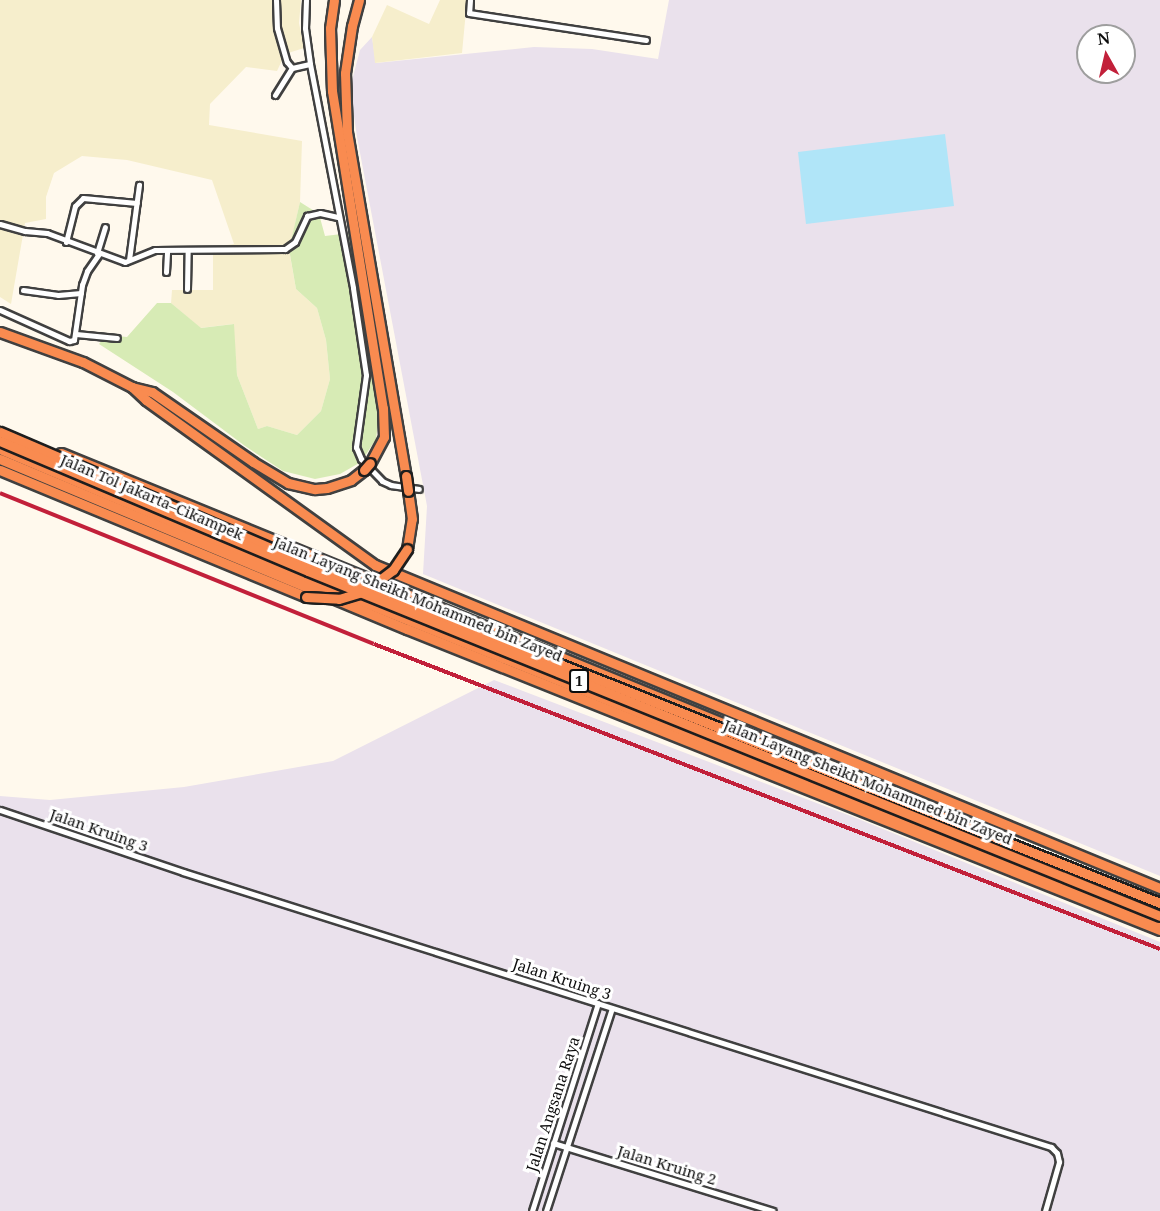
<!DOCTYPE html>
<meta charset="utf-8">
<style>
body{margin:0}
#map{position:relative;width:1160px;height:1211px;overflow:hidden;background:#fff9ed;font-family:"Noto Serif",serif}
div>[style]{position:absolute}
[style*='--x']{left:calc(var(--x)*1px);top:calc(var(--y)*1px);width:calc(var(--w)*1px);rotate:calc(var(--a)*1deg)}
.industrial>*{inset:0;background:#eae1ec}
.farmland>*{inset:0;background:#f6eecc}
.green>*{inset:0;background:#d7ebb5}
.water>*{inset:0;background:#b0e5f8}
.roads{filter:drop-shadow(2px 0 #404040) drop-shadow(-2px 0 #404040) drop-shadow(0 2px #404040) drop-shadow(0 -2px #404040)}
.street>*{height:5px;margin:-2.5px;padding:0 2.5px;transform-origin:2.5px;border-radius:2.5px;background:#fff}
.highway>*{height:9px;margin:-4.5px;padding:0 4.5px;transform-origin:4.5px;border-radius:4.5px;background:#f98b50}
.rail>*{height:4px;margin-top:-2px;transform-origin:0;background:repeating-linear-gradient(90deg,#fff 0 4.5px,#c2203a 0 9px);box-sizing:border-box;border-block:2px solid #c2203a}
.bridges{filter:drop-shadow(2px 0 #1e1e1e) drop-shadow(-2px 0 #1e1e1e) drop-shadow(0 2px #1e1e1e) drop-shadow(0 -2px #1e1e1e)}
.highway-bridge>*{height:9px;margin:-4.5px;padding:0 4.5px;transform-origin:4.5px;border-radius:4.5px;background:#f98b50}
span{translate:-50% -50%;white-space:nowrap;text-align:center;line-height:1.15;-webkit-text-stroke:6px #fff;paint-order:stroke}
.shield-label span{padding:2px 4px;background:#fff;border:2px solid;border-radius:4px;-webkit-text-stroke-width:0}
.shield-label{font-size:14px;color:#0d0d0d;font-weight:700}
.street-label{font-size:15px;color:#0d0d0d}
.north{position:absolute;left:1076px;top:24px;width:60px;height:60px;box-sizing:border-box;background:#fff;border:2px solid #9e9e9e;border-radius:50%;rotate:352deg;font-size:16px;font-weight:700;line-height:24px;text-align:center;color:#0d0d0d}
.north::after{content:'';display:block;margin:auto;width:21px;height:27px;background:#c2203a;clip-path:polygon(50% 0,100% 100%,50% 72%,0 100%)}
</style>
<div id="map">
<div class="industrial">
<div style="clip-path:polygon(evenodd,669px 0,1160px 0,1160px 876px,423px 574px,427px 506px,357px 137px,350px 88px,360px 50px,372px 37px,376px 63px,534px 47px,592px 49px,658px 59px,669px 0,1088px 36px,1124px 36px,1124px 72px,1088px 72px,1088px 36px)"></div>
<div style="clip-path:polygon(494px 680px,856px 818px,1160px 942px,1160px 1211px,0 1211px,0 796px,50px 800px,184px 787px,333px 761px)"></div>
</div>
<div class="farmland">
<div style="clip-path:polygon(0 0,301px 0,299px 23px,304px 48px,285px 54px,277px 71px,246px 67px,210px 104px,209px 125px,302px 141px,300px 202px,289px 250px,296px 289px,317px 308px,326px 340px,330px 379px,321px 411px,297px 435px,267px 426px,258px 429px,237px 375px,233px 324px,200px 328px,171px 303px,172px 290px,213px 290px,213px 247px,234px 244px,212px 180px,127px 160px,82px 156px,54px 173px,46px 197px,46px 219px,25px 223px,11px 304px,0 297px)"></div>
<div style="clip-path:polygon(440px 0,467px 0,462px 53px,375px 63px,372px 37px,387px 5px,429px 24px)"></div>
</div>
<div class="green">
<div style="clip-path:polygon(300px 202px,319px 214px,325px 236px,350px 233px,380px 408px,376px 439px,361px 462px,340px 474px,315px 479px,283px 471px,245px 446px,173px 392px,99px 344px,106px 335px,127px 337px,157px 303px,171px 303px,201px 328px,234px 324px,237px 375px,258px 429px,267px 426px,297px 435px,321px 411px,330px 379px,326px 340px,317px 308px,296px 289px,289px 249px)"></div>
</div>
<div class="water">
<div style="clip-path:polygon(945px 134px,954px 206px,806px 224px,798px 152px)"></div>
</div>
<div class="roads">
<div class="street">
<div style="--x:276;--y:0;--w:28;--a:88"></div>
<div style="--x:277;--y:28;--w:35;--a:74"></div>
<div style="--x:287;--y:62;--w:8;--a:50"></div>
<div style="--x:292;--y:68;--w:18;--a:-13"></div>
<div style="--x:306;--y:0;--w:28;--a:92"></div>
<div style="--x:305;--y:28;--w:36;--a:82"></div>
<div style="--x:310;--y:64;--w:228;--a:79.1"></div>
<div style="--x:353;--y:288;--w:88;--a:81.5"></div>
<div style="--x:366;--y:375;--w:73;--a:97.9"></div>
<div style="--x:356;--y:447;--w:13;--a:67"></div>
<div style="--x:361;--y:459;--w:30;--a:46"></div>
<div style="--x:382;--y:481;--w:10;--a:24"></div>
<div style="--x:391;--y:485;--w:28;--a:8"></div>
<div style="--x:470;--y:0;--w:13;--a:94"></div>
<div style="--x:469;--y:13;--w:179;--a:8.7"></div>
<div style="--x:275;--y:95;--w:32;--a:-58"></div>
<div style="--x:0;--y:224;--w:26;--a:16"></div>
<div style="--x:25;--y:231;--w:22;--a:5"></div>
<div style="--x:47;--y:233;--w:83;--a:20.4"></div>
<div style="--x:125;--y:262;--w:32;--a:-22"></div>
<div style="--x:155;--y:250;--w:130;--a:-0.4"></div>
<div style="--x:285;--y:249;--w:12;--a:-35"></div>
<div style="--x:295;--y:242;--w:29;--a:-65"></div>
<div style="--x:307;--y:216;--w:13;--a:-13"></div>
<div style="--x:320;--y:213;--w:18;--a:13"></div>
<div style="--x:66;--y:242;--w:37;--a:-76"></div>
<div style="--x:75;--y:206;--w:11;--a:-45"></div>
<div style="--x:83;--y:198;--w:54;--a:5.3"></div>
<div style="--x:97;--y:253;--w:27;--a:-73"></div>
<div style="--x:129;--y:260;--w:76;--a:-82.4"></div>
<div style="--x:166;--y:272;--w:21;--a:-87"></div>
<div style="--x:187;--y:289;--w:39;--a:-89"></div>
<div style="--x:23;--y:290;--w:35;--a:8"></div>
<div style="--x:58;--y:295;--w:23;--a:-5"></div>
<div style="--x:0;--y:310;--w:76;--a:24.2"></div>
<div style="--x:69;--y:341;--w:5;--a:-11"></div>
<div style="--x:74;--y:340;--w:56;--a:-81.7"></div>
<div style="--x:82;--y:285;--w:15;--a:-70"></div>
<div style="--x:87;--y:271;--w:21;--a:-55"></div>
<div style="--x:76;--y:334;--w:41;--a:5.6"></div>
<div style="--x:0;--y:810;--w:193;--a:18.7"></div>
<div style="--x:183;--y:872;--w:911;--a:17.58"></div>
<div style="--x:1051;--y:1147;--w:8;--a:45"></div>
<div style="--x:1057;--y:1153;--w:9;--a:77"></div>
<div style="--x:1059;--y:1162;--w:51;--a:105.9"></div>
<div style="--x:553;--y:1143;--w:230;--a:17.2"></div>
<div style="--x:532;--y:1211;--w:218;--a:-72.4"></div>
<div style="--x:546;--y:1211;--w:213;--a:-72"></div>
</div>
<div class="highway">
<div style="--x:334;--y:0;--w:28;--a:98"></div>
<div style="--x:330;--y:28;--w:63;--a:88.2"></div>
<div style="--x:332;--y:91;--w:321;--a:80.9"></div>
<div style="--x:383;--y:408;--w:29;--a:88"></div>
<div style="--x:384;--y:437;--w:30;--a:118"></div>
<div style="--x:359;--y:0;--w:27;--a:105"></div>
<div style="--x:352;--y:26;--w:48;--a:98.5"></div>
<div style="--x:345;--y:73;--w:59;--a:88.1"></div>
<div style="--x:347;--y:132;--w:349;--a:80.3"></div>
<div style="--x:0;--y:332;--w:88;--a:19.9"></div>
<div style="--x:83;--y:362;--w:55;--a:27"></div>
<div style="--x:132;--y:387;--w:21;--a:14"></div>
<div style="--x:152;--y:392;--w:123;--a:34.7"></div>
<div style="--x:253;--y:462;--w:41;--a:31"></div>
<div style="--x:288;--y:483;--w:28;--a:13"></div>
<div style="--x:315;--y:489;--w:12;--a:-5"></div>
<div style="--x:327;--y:488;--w:25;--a:-18"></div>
<div style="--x:351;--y:480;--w:16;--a:-38"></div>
<div style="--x:132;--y:387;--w:19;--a:43"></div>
<div style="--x:146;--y:400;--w:282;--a:35.8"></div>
<div style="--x:375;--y:565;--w:849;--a:22.37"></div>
<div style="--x:0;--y:449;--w:349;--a:23"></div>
<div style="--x:321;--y:585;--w:904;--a:21.88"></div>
<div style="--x:61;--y:453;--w:823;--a:22.2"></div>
<div style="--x:0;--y:459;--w:441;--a:22.7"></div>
<div style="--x:407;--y:629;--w:811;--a:21.79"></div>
<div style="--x:0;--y:470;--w:331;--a:22.5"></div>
<div style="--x:407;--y:549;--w:30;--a:-81"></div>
<div style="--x:412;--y:519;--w:28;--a:-98"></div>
</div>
</div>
<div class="rail">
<div style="--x:0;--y:493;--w:403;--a:22"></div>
<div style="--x:374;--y:644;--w:843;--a:21.21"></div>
</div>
<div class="bridges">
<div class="highway-bridge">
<div style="--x:0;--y:432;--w:338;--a:23.2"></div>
<div style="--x:311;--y:565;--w:914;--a:21.71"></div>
<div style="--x:0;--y:441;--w:334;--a:22.9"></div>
<div style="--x:308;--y:571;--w:919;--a:22.04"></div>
<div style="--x:364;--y:470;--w:9;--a:-49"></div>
<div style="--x:406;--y:476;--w:15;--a:82"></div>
<div style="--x:306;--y:597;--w:33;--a:3"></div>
<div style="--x:339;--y:599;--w:27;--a:-17"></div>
<div style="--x:365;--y:591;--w:35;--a:-37"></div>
<div style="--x:393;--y:570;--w:25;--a:-56"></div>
</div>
</div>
<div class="shield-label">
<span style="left:579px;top:681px">1</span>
</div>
<div class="street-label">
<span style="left:152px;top:497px;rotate:23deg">Jalan Tol Jakarta–Cikampek</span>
<span style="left:418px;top:599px;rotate:22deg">Jalan Layang Sheikh Mohammed bin Zayed</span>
<span style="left:868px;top:782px;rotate:22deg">Jalan Layang Sheikh Mohammed bin Zayed</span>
<span style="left:99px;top:830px;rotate:19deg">Jalan Kruing 3</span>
<span style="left:562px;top:979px;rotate:18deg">Jalan Kruing 3</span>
<span style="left:553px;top:1104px;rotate:-72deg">Jalan Angsana Raya</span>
<span style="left:667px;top:1165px;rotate:17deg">Jalan Kruing 2</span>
</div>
<div class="north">N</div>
</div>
